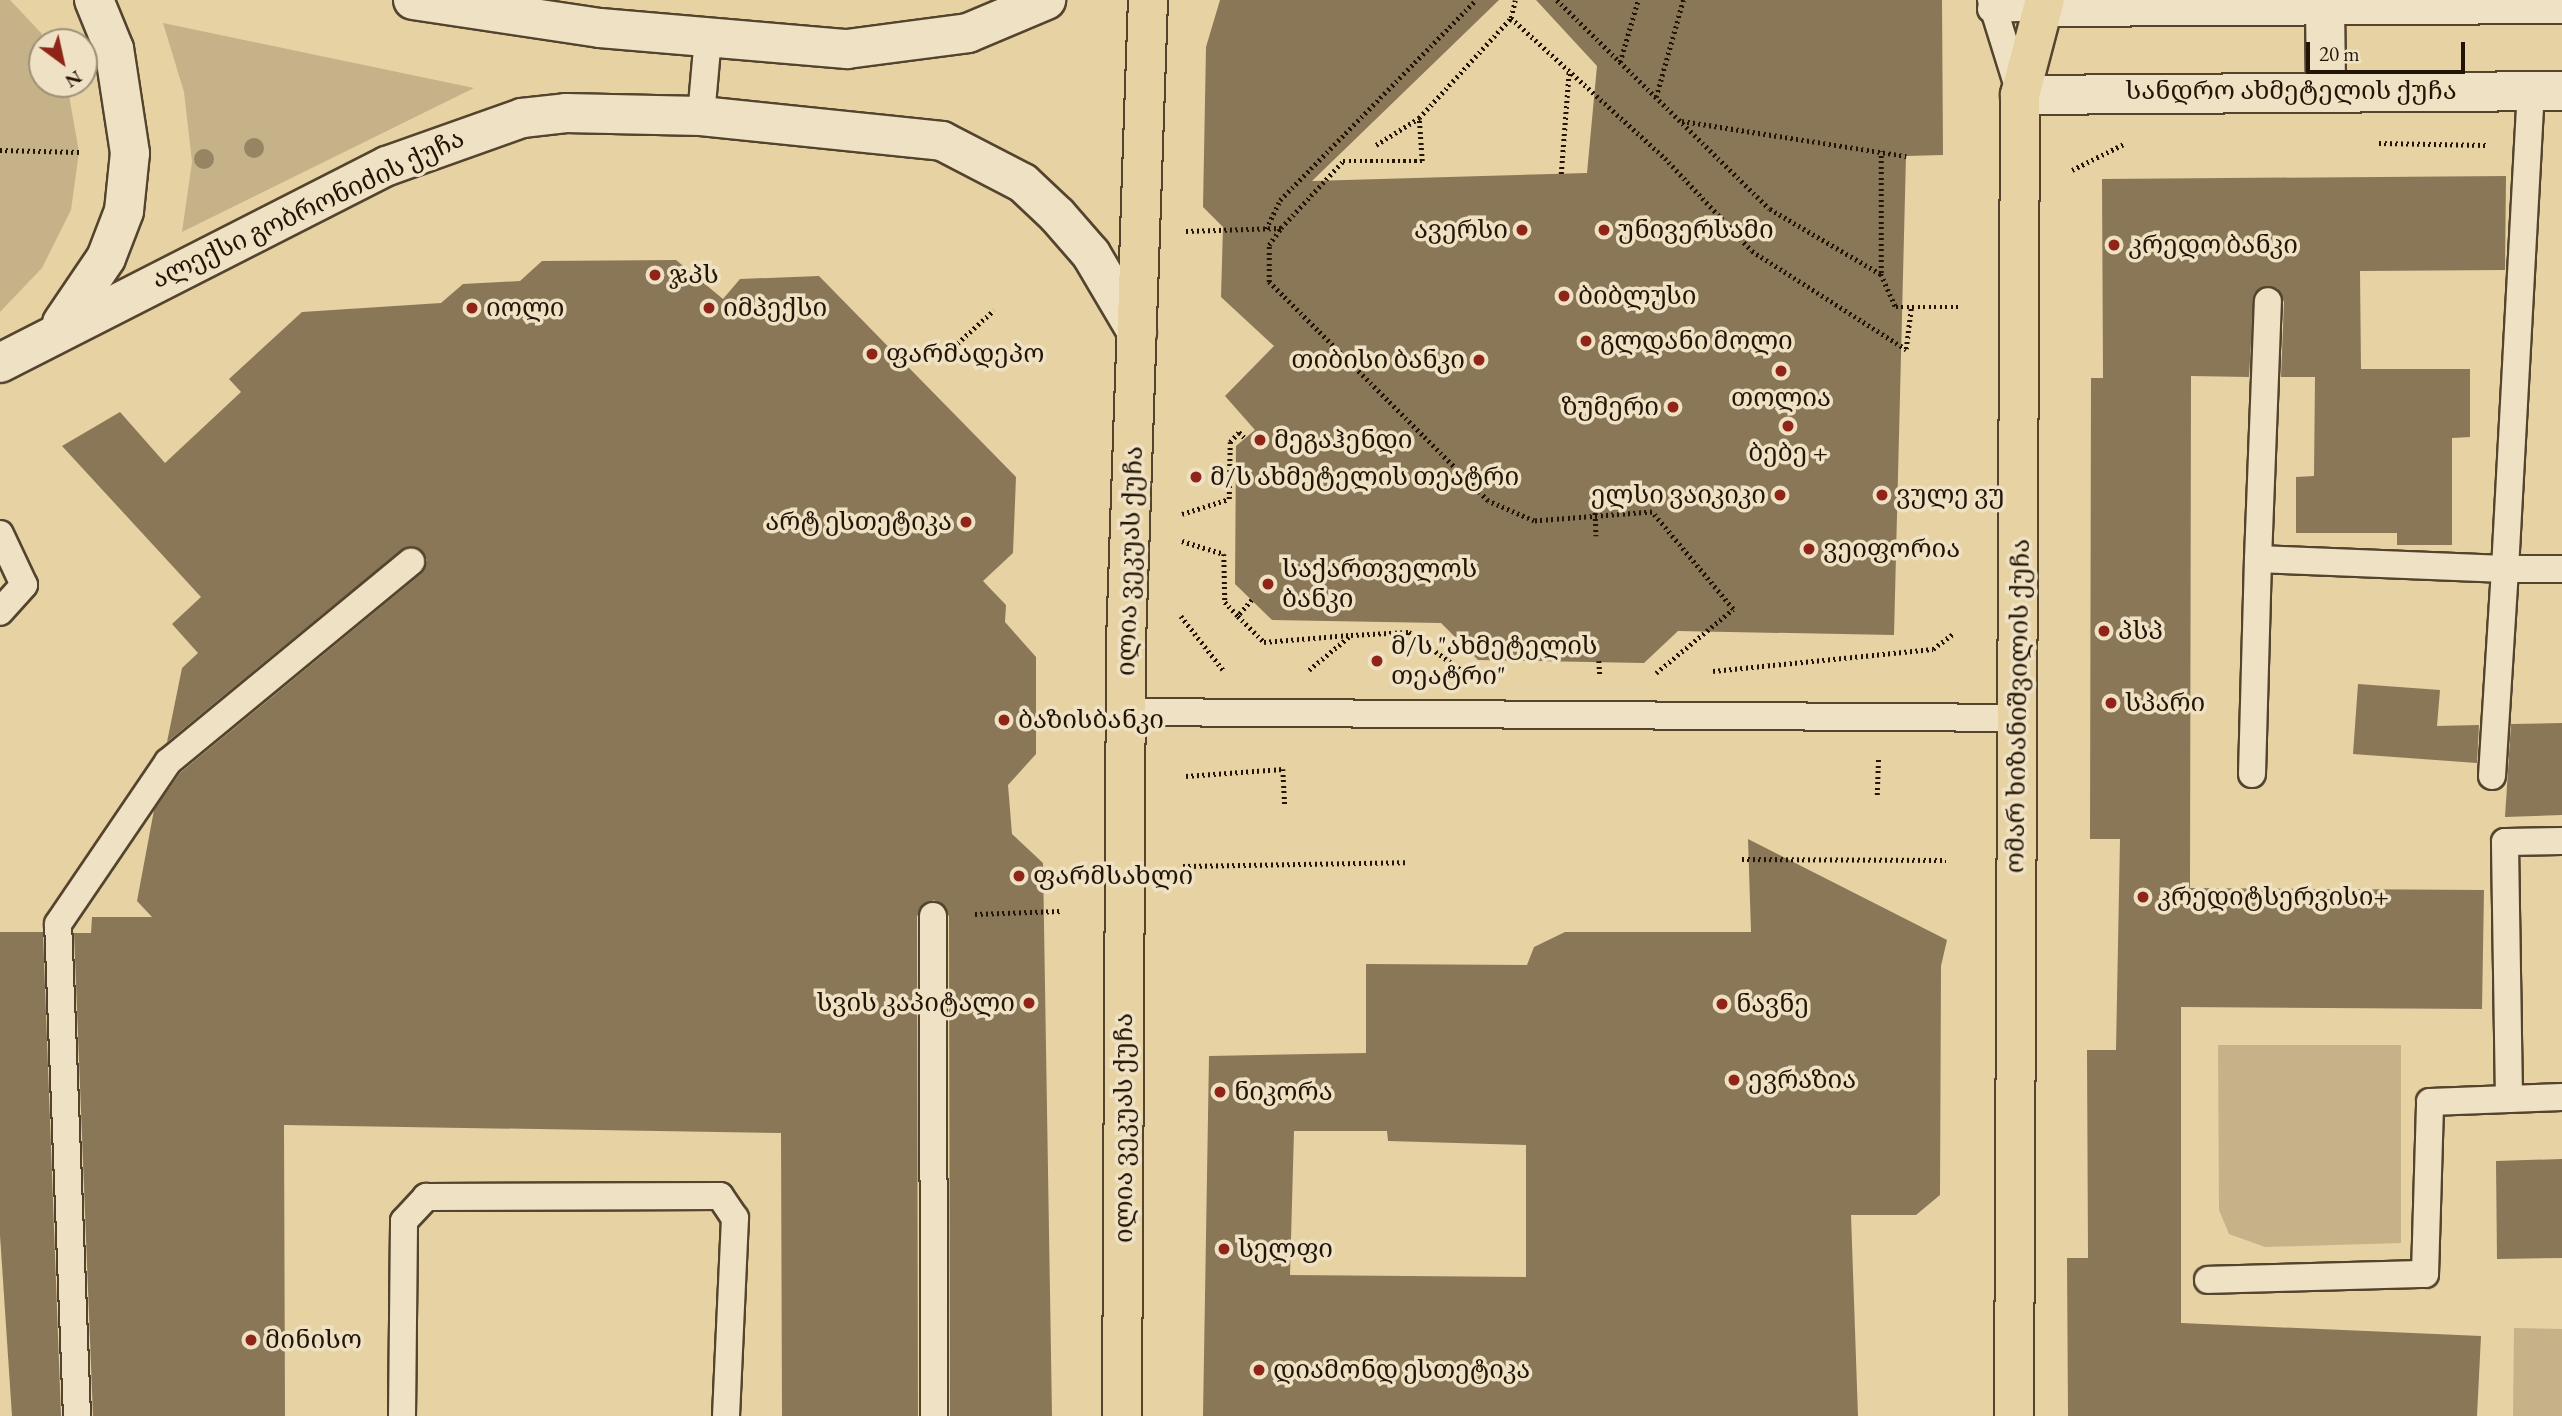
<!DOCTYPE html>
<meta charset="utf-8">
<style>
body{margin:0}
#map{position:relative;width:2562px;height:1416px;overflow:hidden;background:#e7d2a4;font-family:"EB Garamond","Noto Serif Georgian",serif}
div>[style]{position:absolute}
[style*='--x']{left:calc(var(--x)*1px);top:calc(var(--y)*1px);width:calc(var(--w)*1px);rotate:calc(var(--a)*1deg)}
.green>*{inset:0;background:#c6b289}
.building>*{inset:0;background:#897758}
.path>*{height:4.5px;margin-top:-2.25px;transform-origin:0;background:repeating-linear-gradient(90deg,#231506 0 2px,transparent 0 5.5px)}
.roads{filter:drop-shadow(2px 0 #54442e) drop-shadow(-2px 0 #54442e) drop-shadow(0 2px #54442e) drop-shadow(0 -2px #54442e)}
.lane>*{height:26px;margin:-13px;padding:0 13px;transform-origin:13px;border-radius:13px;background:#efe2c4}
.secondary>*{height:38px;margin:-19px;padding:0 19px;transform-origin:19px;border-radius:19px;background:#efe2c4}
.primary>*{height:38px;margin:-19px;padding:0 19px;transform-origin:19px;border-radius:19px;background:#e7d2a4}
.trees>*{width:20px;height:20px;margin:-10px;border-radius:50%;background:#968463}
.dots>*{width:19px;height:19px;translate:-50% -50%;box-sizing:border-box;border:4px solid #efe2c4;border-radius:50%}
span{translate:-50% -50%;white-space:nowrap;text-align:center;line-height:1.15;-webkit-text-stroke:7px #efe2c4;paint-order:stroke}
.street-label{font-size:26px;color:#231506}
.poi-label{font-size:26px;color:#231506}
.right{translate:-100% -50%;text-align:right}
.left{translate:0 -50%;text-align:left}
.north{position:absolute;left:28px;top:28px;width:70px;height:70px;box-sizing:border-box;background:#efe2c4;border:2px solid #9d9078;border-radius:50%;rotate:147deg;font-size:19px;font-weight:700;line-height:28px;text-align:center;color:#231506}
.north::after{content:'';display:block;margin:auto;width:24px;height:32px;background:#8f2418;clip-path:polygon(50% 0,100% 100%,50% 72%,0 100%)}
.scale{position:absolute;left:2306px;top:42px;width:159px;height:32px;box-sizing:border-box;border:4px solid #231506;border-top:0;padding-left:9px;font-size:21px;line-height:24px;white-space:nowrap;color:#231506;-webkit-text-stroke:5px #efe2c4;paint-order:stroke}
</style>
<div id="map">
<div class="green">
<div style="clip-path:polygon(0 0,10px 0,42px 34px,42px 84px,67px 84px,79px 152px,71px 210px,42px 268px,0 312px)"></div>
<div style="clip-path:polygon(163px 23px,474px 88px,182px 232px,192px 162px,184px 92px)"></div>
<div style="clip-path:polygon(2218px 1045px,2401px 1045px,2401px 1243px,2265px 1247px,2229px 1234px,2219px 1210px)"></div>
<div style="clip-path:polygon(2514px 1328px,2562px 1329px,2562px 1416px,2513px 1416px)"></div>
</div>
<div class="building">
<div style="clip-path:polygon(1220px 0,1499px 0,1312px 181px,1587px 173px,1597px 66px,1536px 0,1942px 0,1943px 155px,1906px 156px,1894px 635px,1678px 631px,1644px 663px,1478px 660px,1441px 623px,1272px 620px,1235px 584px,1236px 446px,1255px 430px,1225px 396px,1274px 346px,1221px 297px,1223px 227px,1203px 207px,1206px 47px)"></div>
<div style="clip-path:polygon(2506px 176px,2505px 270px,2360px 271px,2361px 369px,2470px 369px,2470px 437px,2452px 438px,2452px 545px,2397px 545px,2397px 533px,2296px 533px,2296px 477px,2314px 476px,2315px 377px,2281px 377px,2284px 302px,2277px 288px,2254px 293px,2249px 377px,2191px 376px,2190px 888px,2484px 890px,2482px 1009px,2181px 1007px,2181px 1323px,2481px 1336px,2477px 1416px,2068px 1416px,2067px 1258px,2088px 1258px,2087px 1050px,2116px 1050px,2120px 839px,2090px 839px,2091px 378px,2103px 378px,2102px 179px)"></div>
<div style="clip-path:polygon(676px 260px,723px 299px,740px 279px,819px 276px,1016px 477px,1013px 553px,983px 581px,1006px 605px,1005px 622px,1036px 657px,1036px 754px,1008px 785px,1012px 834px,1043px 863px,1052px 1416px,950px 1416px,949px 916px,934px 900px,917px 916px,918px 1416px,782px 1416px,781px 1133px,284px 1125px,285px 1416px,93px 1416px,74px 933px,91px 933px,92px 917px,152px 917px,137px 901px,154px 810px,180px 773px,421px 574px,427px 560px,417px 548px,401px 550px,167px 742px,182px 668px,198px 653px,172px 624px,201px 597px,62px 446px,120px 412px,165px 463px,241px 392px,229px 379px,302px 312px,441px 303px,463px 284px,520px 281px,542px 261px)"></div>
<div style="clip-path:polygon(2358px 684px,2440px 690px,2437px 726px,2479px 725px,2477px 763px,2353px 754px)"></div>
<div style="clip-path:polygon(2562px 723px,2562px 815px,2505px 817px,2511px 724px)"></div>
<div style="clip-path:polygon(evenodd,1748px 839px,1947px 940px,1941px 966px,1940px 1195px,1916px 1215px,1851px 1215px,1858px 1416px,1203px 1416px,1209px 1056px,1366px 1053px,1366px 964px,1527px 965px,1534px 947px,1565px 932px,1751px 932px,1748px 839px,1294px 1131px,1387px 1131px,1388px 1141px,1526px 1145px,1526px 1277px,1290px 1275px,1294px 1131px)"></div>
<div style="clip-path:polygon(0 932px,43px 932px,61px 1416px,12px 1416px,0 1235px)"></div>
<div style="clip-path:polygon(2562px 1159px,2562px 1258px,2497px 1259px,2496px 1161px)"></div>
</div>
<div class="path">
<div style="--x:1557;--y:0;--w:298;--a:44.5"></div>
<div style="--x:1770;--y:209;--w:129;--a:30.4"></div>
<div style="--x:1881;--y:274;--w:36;--a:66"></div>
<div style="--x:1896;--y:307;--w:66;--a:0"></div>
<div style="--x:1511;--y:18;--w:18;--a:-77"></div>
<div style="--x:1620;--y:62;--w:65;--a:-73.8"></div>
<div style="--x:1656;--y:97;--w:101;--a:-74.4"></div>
<div style="--x:1682;--y:121;--w:227;--a:8.9"></div>
<div style="--x:2379;--y:143;--w:107;--a:1.1"></div>
<div style="--x:1376;--y:145;--w:51;--a:-32.1"></div>
<div style="--x:0;--y:150;--w:79;--a:1.5"></div>
<div style="--x:2072;--y:170;--w:60;--a:-26.6"></div>
<div style="--x:1561;--y:174;--w:103;--a:-85.6"></div>
<div style="--x:1266;--y:229;--w:32;--a:-64"></div>
<div style="--x:1280;--y:200;--w:280;--a:-45.6"></div>
<div style="--x:1186;--y:231;--w:95;--a:-1.8"></div>
<div style="--x:1881;--y:273;--w:122;--a:-90"></div>
<div style="--x:937;--y:362;--w:77;--a:-42.4"></div>
<div style="--x:1595;--y:502;--w:34;--a:88"></div>
<div style="--x:1182;--y:514;--w:49;--a:-17.7"></div>
<div style="--x:1229;--y:499;--w:57;--a:-89"></div>
<div style="--x:1230;--y:442;--w:13;--a:-48"></div>
<div style="--x:1239;--y:432;--w:8;--a:45"></div>
<div style="--x:1182;--y:541;--w:44;--a:17.2"></div>
<div style="--x:1224;--y:554;--w:48;--a:88.8"></div>
<div style="--x:1225;--y:602;--w:19;--a:47"></div>
<div style="--x:1252;--y:600;--w:21;--a:131"></div>
<div style="--x:1238;--y:616;--w:37;--a:45"></div>
<div style="--x:1264;--y:642;--w:86;--a:-4.7"></div>
<div style="--x:1181;--y:616;--w:70;--a:52"></div>
<div style="--x:1599;--y:661;--w:14;--a:86"></div>
<div style="--x:1309;--y:670;--w:55;--a:-39.8"></div>
<div style="--x:1351;--y:635;--w:58;--a:-3"></div>
<div style="--x:1409;--y:632;--w:68;--a:36"></div>
<div style="--x:1713;--y:671;--w:221;--a:-5.7"></div>
<div style="--x:1933;--y:649;--w:26;--a:-37"></div>
<div style="--x:1656;--y:673;--w:100;--a:-39.7"></div>
<div style="--x:1733;--y:609;--w:126;--a:-129.9"></div>
<div style="--x:1652;--y:512;--w:118;--a:175.6"></div>
<div style="--x:1534;--y:521;--w:50;--a:-156.5"></div>
<div style="--x:1488;--y:501;--w:310;--a:-135"></div>
<div style="--x:1269;--y:282;--w:37;--a:-90"></div>
<div style="--x:1269;--y:245;--w:21;--a:-55"></div>
<div style="--x:1281;--y:228;--w:91;--a:-47.2"></div>
<div style="--x:1343;--y:161;--w:79;--a:0"></div>
<div style="--x:1422;--y:161;--w:43;--a:-94"></div>
<div style="--x:1419;--y:118;--w:136;--a:-47.4"></div>
<div style="--x:1511;--y:18;--w:208;--a:42.3"></div>
<div style="--x:1665;--y:158;--w:127;--a:46.9"></div>
<div style="--x:1752;--y:251;--w:183;--a:32.5"></div>
<div style="--x:1906;--y:349;--w:41;--a:-83"></div>
<div style="--x:1186;--y:776;--w:97;--a:-4.1"></div>
<div style="--x:1283;--y:769;--w:35;--a:87"></div>
<div style="--x:1877;--y:795;--w:38;--a:-88"></div>
<div style="--x:1742;--y:859;--w:204;--a:0.3"></div>
<div style="--x:1183;--y:866;--w:222;--a:-1"></div>
<div style="--x:975;--y:914;--w:86;--a:-2"></div>
</div>
<div class="roads">
<div class="lane">
<div style="--x:1991;--y:0;--w:97;--a:72.7"></div>
<div style="--x:1991;--y:9;--w:55;--a:-2.1"></div>
<div style="--x:701;--y:116;--w:79;--a:-84.9"></div>
<div style="--x:0;--y:534;--w:56;--a:64.8"></div>
<div style="--x:24;--y:585;--w:36;--a:132"></div>
<div style="--x:2258;--y:559;--w:258;--a:-87.8"></div>
<div style="--x:1126;--y:712;--w:893;--a:0.38"></div>
<div style="--x:2252;--y:774;--w:215;--a:-88.4"></div>
<div style="--x:2258;--y:559;--w:247;--a:2.3"></div>
<div style="--x:2505;--y:569;--w:479;--a:-86.9"></div>
<div style="--x:2492;--y:776;--w:207;--a:-86.4"></div>
<div style="--x:2505;--y:569;--w:57;--a:0"></div>
<div style="--x:933;--y:916;--w:500;--a:89.89"></div>
<div style="--x:2509;--y:1099;--w:257;--a:-90.9"></div>
<div style="--x:2505;--y:842;--w:57;--a:-1"></div>
<div style="--x:2208;--y:1280;--w:217;--a:-1.6"></div>
<div style="--x:2425;--y:1274;--w:172;--a:-88.3"></div>
<div style="--x:2430;--y:1102;--w:132;--a:-2.2"></div>
<div style="--x:77;--y:1416;--w:492;--a:-92.2"></div>
<div style="--x:58;--y:924;--w:196;--a:-55.8"></div>
<div style="--x:168;--y:762;--w:315;--a:-39.5"></div>
<div style="--x:402;--y:1416;--w:195;--a:-89.4"></div>
<div style="--x:404;--y:1221;--w:33;--a:-47"></div>
<div style="--x:426;--y:1197;--w:294;--a:-0.2"></div>
<div style="--x:720;--y:1196;--w:27;--a:56"></div>
<div style="--x:735;--y:1218;--w:198;--a:92.6"></div>
</div>
<div class="secondary">
<div style="--x:413;--y:0;--w:189;--a:8.5"></div>
<div style="--x:600;--y:28;--w:248;--a:4.9"></div>
<div style="--x:847;--y:49;--w:122;--a:-7.5"></div>
<div style="--x:968;--y:33;--w:85;--a:-22.9"></div>
<div style="--x:2325;--y:4;--w:87;--a:89.3"></div>
<div style="--x:2046;--y:7;--w:516;--a:-0.33"></div>
<div style="--x:2020;--y:95;--w:542;--a:-0.42"></div>
<div style="--x:62;--y:323;--w:78;--a:-55.9"></div>
<div style="--x:106;--y:258;--w:50;--a:-69"></div>
<div style="--x:124;--y:211;--w:58;--a:-84.1"></div>
<div style="--x:130;--y:153;--w:105;--a:-98.7"></div>
<div style="--x:114;--y:49;--w:53;--a:-112.2"></div>
<div style="--x:0;--y:363;--w:434;--a:-27"></div>
<div style="--x:387;--y:166;--w:143;--a:-19.6"></div>
<div style="--x:522;--y:118;--w:44;--a:-6.5"></div>
<div style="--x:566;--y:113;--w:135;--a:1.3"></div>
<div style="--x:701;--y:116;--w:242;--a:5.9"></div>
<div style="--x:942;--y:141;--w:91;--a:27.4"></div>
<div style="--x:1023;--y:183;--w:47;--a:43.3"></div>
<div style="--x:1057;--y:215;--w:52;--a:48.9"></div>
<div style="--x:1091;--y:254;--w:91;--a:59.5"></div>
</div>
<div class="primary">
<div style="--x:1122;--y:1416;--w:774;--a:-89.7"></div>
<div style="--x:1126;--y:642;--w:642;--a:-88.04"></div>
<div style="--x:2014;--y:1416;--w:1321;--a:-89.74"></div>
<div style="--x:2020;--y:95;--w:98;--a:-75.3"></div>
</div>
</div>
<div class="trees">
<div style="left:254px;top:148px"></div>
<div style="left:204px;top:159px"></div>
</div>
<div class="dots">
<div style="left:1522px;top:230px;background:#8f2418"></div>
<div style="left:1604px;top:230px;background:#8f2418"></div>
<div style="left:2114px;top:245px;background:#8f2418"></div>
<div style="left:655px;top:275px;background:#8f2418"></div>
<div style="left:1564px;top:296px;background:#8f2418"></div>
<div style="left:472px;top:308px;background:#8f2418"></div>
<div style="left:709px;top:308px;background:#8f2418"></div>
<div style="left:1586px;top:341px;background:#8f2418"></div>
<div style="left:872px;top:354px;background:#8f2418"></div>
<div style="left:1479px;top:360px;background:#8f2418"></div>
<div style="left:1781px;top:371px;background:#8f2418"></div>
<div style="left:1673px;top:407px;background:#8f2418"></div>
<div style="left:1788px;top:426px;background:#8f2418"></div>
<div style="left:1260px;top:440px;background:#8f2418"></div>
<div style="left:1196px;top:477px;background:#8f2418"></div>
<div style="left:1780px;top:495px;background:#8f2418"></div>
<div style="left:1882px;top:495px;background:#8f2418"></div>
<div style="left:966px;top:522px;background:#8f2418"></div>
<div style="left:1809px;top:549px;background:#8f2418"></div>
<div style="left:1268px;top:584px;background:#8f2418"></div>
<div style="left:2104px;top:631px;background:#8f2418"></div>
<div style="left:1377px;top:661px;background:#8f2418"></div>
<div style="left:2111px;top:703px;background:#8f2418"></div>
<div style="left:1004px;top:720px;background:#8f2418"></div>
<div style="left:1019px;top:876px;background:#8f2418"></div>
<div style="left:2143px;top:897px;background:#8f2418"></div>
<div style="left:1029px;top:1003px;background:#8f2418"></div>
<div style="left:1722px;top:1004px;background:#8f2418"></div>
<div style="left:1734px;top:1080px;background:#8f2418"></div>
<div style="left:1220px;top:1092px;background:#8f2418"></div>
<div style="left:1224px;top:1249px;background:#8f2418"></div>
<div style="left:251px;top:1340px;background:#8f2418"></div>
<div style="left:1259px;top:1370px;background:#8f2418"></div>
</div>
<div class="street-label">
<span style="left:2291px;top:91px">სანდრო ახმეტელის ქუჩა</span>
<span style="left:308px;top:209px;rotate:-25deg">ალექსი გობრონიძის ქუჩა</span>
<span style="left:1130px;top:561px;rotate:-88deg">ილია ვეკუას ქუჩა</span>
<span style="left:2018px;top:706px;rotate:-89deg">ომარ ხიზანიშვილის ქუჩა</span>
<span style="left:1124px;top:1128px;rotate:-90deg">ილია ვეკუას ქუჩა</span>
</div>
<div class="poi-label">
<span class="right" style="left:1508px;top:230px">ავერსი</span>
<span class="left" style="left:1618px;top:230px">უნივერსამი</span>
<span class="left" style="left:2128px;top:245px">კრედო ბანკი</span>
<span class="left" style="left:669px;top:275px">ჯპს</span>
<span class="left" style="left:1578px;top:296px">ბიბლუსი</span>
<span class="left" style="left:486px;top:308px">იოლი</span>
<span class="left" style="left:723px;top:308px">იმპექსი</span>
<span class="left" style="left:1600px;top:341px">გლდანი მოლი</span>
<span class="left" style="left:886px;top:354px">ფარმადეპო</span>
<span class="right" style="left:1465px;top:360px">თიბისი ბანკი</span>
<span style="left:1781px;top:398px">თოლია</span>
<span class="right" style="left:1659px;top:407px">ზუმერი</span>
<span class="left" style="left:1274px;top:440px">მეგაჰენდი</span>
<span style="left:1788px;top:453px">ბებე +</span>
<span class="left" style="left:1210px;top:477px">მ/ს ახმეტელის თეატრი</span>
<span class="right" style="left:1766px;top:495px">ელსი ვაიკიკი</span>
<span class="left" style="left:1896px;top:495px">ვულე ვუ</span>
<span class="right" style="left:952px;top:522px">არტ ესთეტიკა</span>
<span class="left" style="left:1823px;top:549px">ვეიფორია</span>
<span class="left" style="left:1282px;top:584px">საქართველოს<br>ბანკი</span>
<span class="left" style="left:2118px;top:631px">პსპ</span>
<span class="left" style="left:1391px;top:661px">მ/ს "ახმეტელის<br>თეატრი"</span>
<span class="left" style="left:2125px;top:703px">სპარი</span>
<span class="left" style="left:1018px;top:720px">ბაზისბანკი</span>
<span class="left" style="left:1033px;top:876px">ფარმსახლი</span>
<span class="left" style="left:2157px;top:897px">კრედიტსერვისი+</span>
<span class="right" style="left:1015px;top:1003px">სვის კაპიტალი</span>
<span class="left" style="left:1736px;top:1004px">ნავნე</span>
<span class="left" style="left:1748px;top:1080px">ევრაზია</span>
<span class="left" style="left:1234px;top:1092px">ნიკორა</span>
<span class="left" style="left:1238px;top:1249px">სელფი</span>
<span class="left" style="left:265px;top:1340px">მინისო</span>
<span class="left" style="left:1273px;top:1370px">დიამონდ ესთეტიკა</span>
</div>
<div class="north">N</div>
<div class="scale">20 m</div>
</div>
